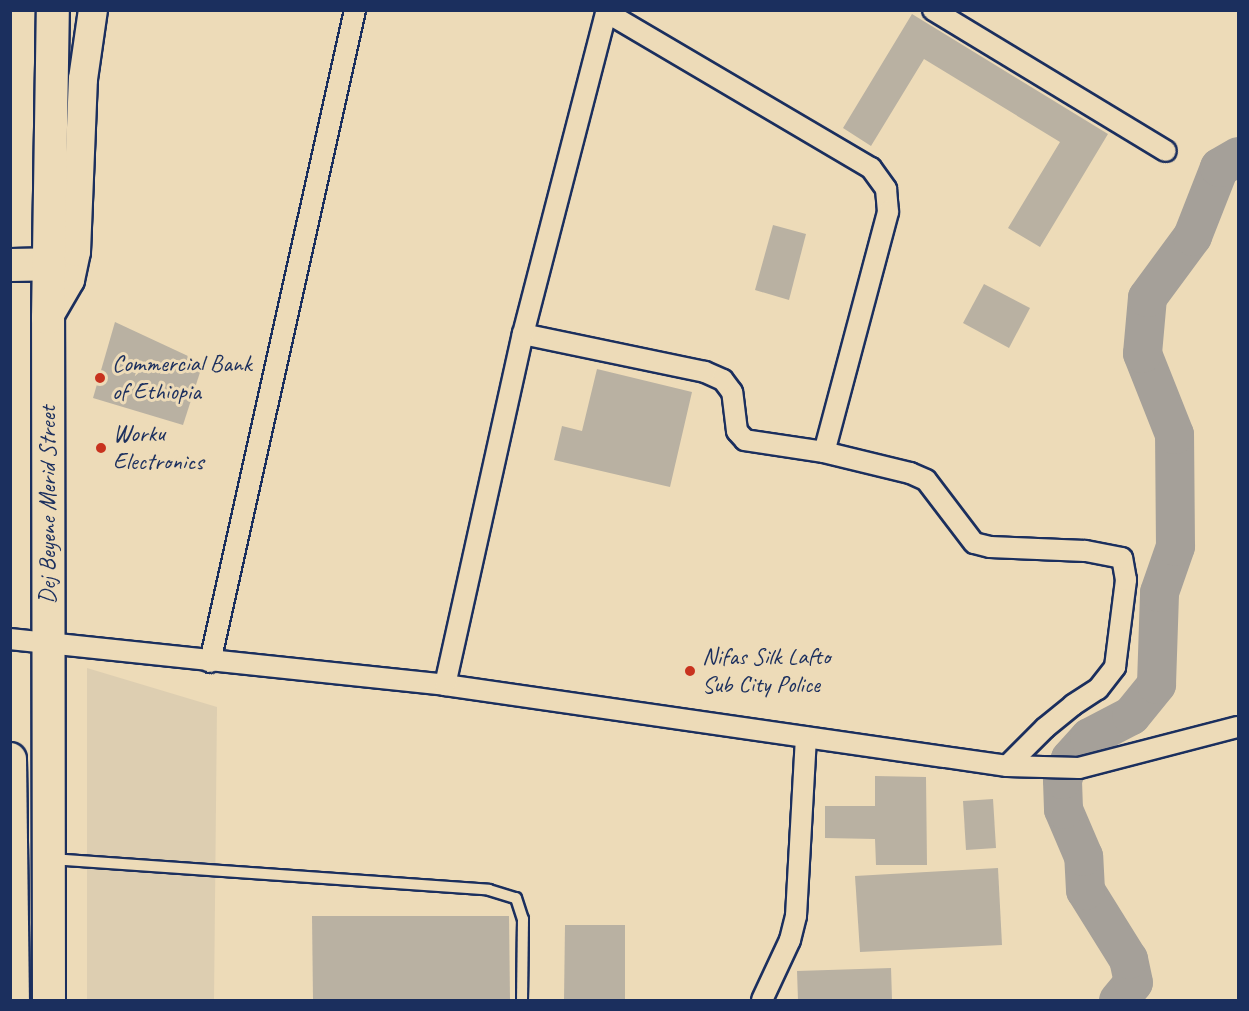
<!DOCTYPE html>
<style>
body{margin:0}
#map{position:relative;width:1249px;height:1011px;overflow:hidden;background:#eddbb8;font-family:Caveat,sans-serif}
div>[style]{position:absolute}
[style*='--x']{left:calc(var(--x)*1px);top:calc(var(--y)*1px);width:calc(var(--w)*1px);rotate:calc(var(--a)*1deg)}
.built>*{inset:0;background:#ddceb1}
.river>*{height:39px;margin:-19.5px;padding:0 19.5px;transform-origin:19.5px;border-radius:19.5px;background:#a5a099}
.building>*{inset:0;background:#b9b1a2}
.roads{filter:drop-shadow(2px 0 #1b2f5e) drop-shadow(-2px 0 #1b2f5e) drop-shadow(0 2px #1b2f5e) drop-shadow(0 -2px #1b2f5e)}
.lane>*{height:10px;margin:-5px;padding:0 5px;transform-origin:5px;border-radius:5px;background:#eddbb8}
.street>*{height:20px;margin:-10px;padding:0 10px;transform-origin:10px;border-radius:10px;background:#eddbb8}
.secondary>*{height:28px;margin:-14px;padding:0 14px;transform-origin:14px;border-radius:14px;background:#eddbb8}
.primary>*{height:32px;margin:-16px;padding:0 16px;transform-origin:16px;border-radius:16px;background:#eddbb8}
.dots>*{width:16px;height:16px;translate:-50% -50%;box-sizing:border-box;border:3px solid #eddbb8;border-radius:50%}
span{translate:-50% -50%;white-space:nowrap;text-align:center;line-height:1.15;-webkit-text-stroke:6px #eddbb8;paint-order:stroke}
.poi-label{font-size:24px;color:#1b2f5e}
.left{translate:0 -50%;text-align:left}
.street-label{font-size:24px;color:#1b2f5e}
.frame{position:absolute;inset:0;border:12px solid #1b2f5e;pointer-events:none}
</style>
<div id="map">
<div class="built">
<div style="clip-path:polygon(87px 668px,217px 707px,214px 1000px,87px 1000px)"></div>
</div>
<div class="river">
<div style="--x:1118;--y:1000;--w:23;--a:-50"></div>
<div style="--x:1133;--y:982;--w:24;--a:-102"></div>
<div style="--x:1128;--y:959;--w:81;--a:-121.9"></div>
<div style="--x:1085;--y:890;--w:34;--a:-93"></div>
<div style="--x:1083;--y:856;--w:51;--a:-113.1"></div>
<div style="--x:1063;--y:809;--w:30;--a:-92"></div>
<div style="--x:1062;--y:779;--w:22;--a:-69"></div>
<div style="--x:1070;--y:758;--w:28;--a:-48"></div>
<div style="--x:1089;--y:737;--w:47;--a:-27.6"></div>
<div style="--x:1131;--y:715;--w:40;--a:-51"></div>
<div style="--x:1156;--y:684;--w:92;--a:-88.1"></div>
<div style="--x:1159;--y:592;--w:49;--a:-70.8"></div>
<div style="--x:1175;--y:546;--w:112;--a:-90.5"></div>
<div style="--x:1174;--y:434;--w:87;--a:-111.6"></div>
<div style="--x:1142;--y:353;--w:56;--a:-84.9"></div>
<div style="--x:1147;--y:297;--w:76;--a:-53.6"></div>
<div style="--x:1192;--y:236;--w:74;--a:-68.6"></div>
<div style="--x:1219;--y:167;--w:22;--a:-30"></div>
</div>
<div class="building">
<div style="clip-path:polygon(912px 14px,1108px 134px,1040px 247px,1008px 228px,1060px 142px,924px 59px,871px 146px,843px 128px)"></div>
<div style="clip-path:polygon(773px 225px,806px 234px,789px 300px,755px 290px)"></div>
<div style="clip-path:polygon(984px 284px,1030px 308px,1009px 348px,963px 323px)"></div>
<div style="clip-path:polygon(115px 322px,203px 363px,183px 425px,93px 398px)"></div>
<div style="clip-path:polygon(597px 369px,692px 392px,670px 487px,554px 460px,562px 426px,582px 431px)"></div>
<div style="clip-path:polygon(875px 776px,926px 777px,927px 865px,876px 865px,875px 839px,825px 838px,825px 806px,875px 806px)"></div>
<div style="clip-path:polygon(993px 799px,996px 848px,966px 850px,963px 801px)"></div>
<div style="clip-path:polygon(998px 868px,1002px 945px,860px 952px,855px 876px)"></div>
<div style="clip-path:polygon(312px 916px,509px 916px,510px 1000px,313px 1000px)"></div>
<div style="clip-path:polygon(565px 925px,625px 925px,625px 1000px,564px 1000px)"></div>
<div style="clip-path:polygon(891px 968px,892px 1000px,798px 1000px,797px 971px)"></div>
</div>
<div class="roads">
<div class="lane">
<div style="--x:51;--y:859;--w:439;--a:4"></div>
<div style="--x:489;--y:890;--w:28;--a:17"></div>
<div style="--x:516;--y:898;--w:22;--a:72"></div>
<div style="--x:523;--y:919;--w:81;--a:90.7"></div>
</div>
<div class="street">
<div style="--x:933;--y:10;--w:272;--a:31.2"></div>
<div style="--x:606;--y:12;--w:308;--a:30.5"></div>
<div style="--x:871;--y:168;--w:26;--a:54"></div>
<div style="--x:886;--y:189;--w:23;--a:85"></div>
<div style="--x:888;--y:212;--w:248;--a:104.9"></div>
<div style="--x:10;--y:639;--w:437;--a:6"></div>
<div style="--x:445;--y:685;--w:568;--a:8.2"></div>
<div style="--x:1007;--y:766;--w:54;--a:-45"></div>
<div style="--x:1045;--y:728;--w:36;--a:-39"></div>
<div style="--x:1073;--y:705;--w:30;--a:-33"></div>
<div style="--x:1098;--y:689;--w:28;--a:-52"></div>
<div style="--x:1115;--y:667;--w:88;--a:-82.8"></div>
<div style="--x:1126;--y:580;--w:22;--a:-100"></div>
<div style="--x:1122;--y:558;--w:38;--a:-169"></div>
<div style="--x:1085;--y:551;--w:95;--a:-177.6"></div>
<div style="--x:990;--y:547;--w:16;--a:-166"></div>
<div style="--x:974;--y:543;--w:79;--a:-127.3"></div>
<div style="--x:926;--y:480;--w:17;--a:-156"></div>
<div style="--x:910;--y:473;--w:89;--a:-166.3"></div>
<div style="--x:824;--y:452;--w:80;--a:-171.4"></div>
<div style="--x:745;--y:440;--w:12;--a:-132"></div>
<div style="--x:737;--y:431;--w:39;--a:-97"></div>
<div style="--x:732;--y:392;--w:15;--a:-127"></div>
<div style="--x:723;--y:380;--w:20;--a:-156"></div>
<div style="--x:705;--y:372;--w:186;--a:-168.2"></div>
<div style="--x:210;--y:662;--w:668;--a:-77.46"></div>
<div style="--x:445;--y:685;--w:360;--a:-77.5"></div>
<div style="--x:523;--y:334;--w:335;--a:-75.5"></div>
<div style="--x:1007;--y:766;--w:72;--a:1.6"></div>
<div style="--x:1079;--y:768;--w:164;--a:-14.5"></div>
<div style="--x:762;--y:1000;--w:66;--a:-65"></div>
<div style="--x:790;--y:940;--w:25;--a:-76"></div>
<div style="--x:796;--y:916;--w:179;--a:-86.8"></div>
</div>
<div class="secondary">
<div style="--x:48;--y:318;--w:44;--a:-59.9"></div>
<div style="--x:70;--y:280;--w:29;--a:-78"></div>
<div style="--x:76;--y:252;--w:173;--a:-87.7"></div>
<div style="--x:83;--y:79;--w:70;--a:-81.8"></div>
</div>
<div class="primary">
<div style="--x:11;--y:265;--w:39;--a:-1"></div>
<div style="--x:10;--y:759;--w:241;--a:89.3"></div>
<div style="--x:49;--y:1000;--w:682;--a:-90.08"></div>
<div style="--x:48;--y:318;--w:308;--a:-89.1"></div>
</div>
</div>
<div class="dots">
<div style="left:100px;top:378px;background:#c8321e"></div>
<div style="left:101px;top:448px;background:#c8321e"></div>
<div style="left:690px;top:671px;background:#c8321e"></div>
</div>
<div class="poi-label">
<span class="left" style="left:112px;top:378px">Commercial Bank<br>of Ethiopia</span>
<span class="left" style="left:113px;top:448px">Worku<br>Electronics</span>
<span class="left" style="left:702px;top:671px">Nifas Silk Lafto<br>Sub City Police</span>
</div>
<div class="street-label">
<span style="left:48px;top:505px;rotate:-90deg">Dej Beyene Merid Street</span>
</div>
<div class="frame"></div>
</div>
